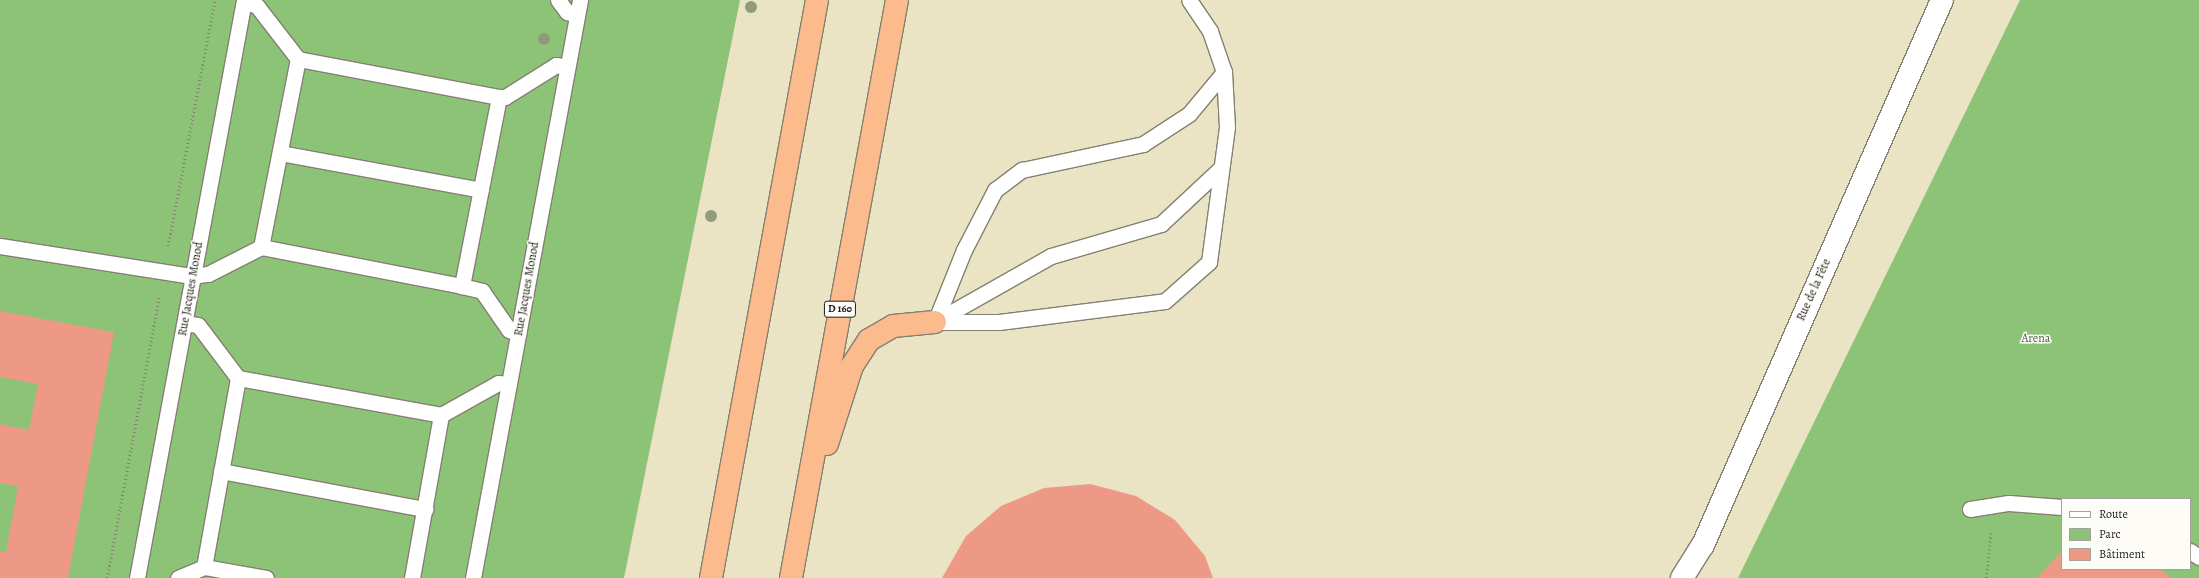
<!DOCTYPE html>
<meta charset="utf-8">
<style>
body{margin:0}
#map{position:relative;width:2199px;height:578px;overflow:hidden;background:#eae4c5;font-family:Alegreya,serif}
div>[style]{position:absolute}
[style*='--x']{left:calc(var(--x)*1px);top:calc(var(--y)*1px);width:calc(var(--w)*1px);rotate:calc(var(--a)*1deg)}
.green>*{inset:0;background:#8cc377}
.building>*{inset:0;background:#ed9986}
.path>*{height:2.5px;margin-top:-1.25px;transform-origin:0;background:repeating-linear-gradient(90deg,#838070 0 1px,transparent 0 4px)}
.roads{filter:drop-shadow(1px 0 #838070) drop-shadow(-1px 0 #838070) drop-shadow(0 1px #838070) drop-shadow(0 -1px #838070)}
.lane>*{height:15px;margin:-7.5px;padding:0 7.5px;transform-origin:7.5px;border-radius:7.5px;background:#fff}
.street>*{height:22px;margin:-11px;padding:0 11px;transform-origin:11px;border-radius:11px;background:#fff}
.highway>*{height:22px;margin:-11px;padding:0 11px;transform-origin:11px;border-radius:11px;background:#fbbb8d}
.trees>*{width:12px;height:12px;margin:-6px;border-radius:50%;background:#919b7c}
span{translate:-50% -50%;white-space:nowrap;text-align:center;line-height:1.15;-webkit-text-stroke:3px #fdfcf7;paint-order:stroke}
.shield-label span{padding:1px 3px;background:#fdfcf7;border:1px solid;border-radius:3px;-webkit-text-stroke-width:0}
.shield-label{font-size:11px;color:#1c1c1c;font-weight:700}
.street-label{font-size:12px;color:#1c1c1c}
.park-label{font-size:12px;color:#495f40}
.legend{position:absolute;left:2061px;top:498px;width:130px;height:72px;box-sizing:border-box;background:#fdfcf7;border:1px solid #a3a29f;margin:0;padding:5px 7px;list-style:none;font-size:12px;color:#1c1c1c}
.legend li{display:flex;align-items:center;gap:8px;height:20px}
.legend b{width:20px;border:1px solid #a3a29f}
</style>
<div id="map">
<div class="green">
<div style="clip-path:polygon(0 0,740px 0,624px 578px,0 578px)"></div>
<div style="clip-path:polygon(evenodd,2020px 0,2199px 0,2199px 578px,1738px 578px,2020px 0,2062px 499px,2190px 499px,2190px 569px,2062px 569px,2062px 499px)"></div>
</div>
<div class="building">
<div style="clip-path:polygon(0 311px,114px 332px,68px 578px,0 578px,0 551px,6px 553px,18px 486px,0 483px,0 424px,29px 430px,38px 384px,0 377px)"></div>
<div style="clip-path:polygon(1090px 484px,1136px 496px,1175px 520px,1205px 556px,1213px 578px,942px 578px,966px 536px,1001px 506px,1044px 488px)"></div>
<div style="clip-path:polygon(2062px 551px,2062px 569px,2160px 569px,2172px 578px,2037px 578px)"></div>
</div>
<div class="path">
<div style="--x:168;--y:246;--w:250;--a:-79.2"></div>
<div style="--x:107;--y:578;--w:286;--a:-79.5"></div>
<div style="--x:1986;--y:578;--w:47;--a:-83.9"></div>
</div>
<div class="roads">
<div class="lane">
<div style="--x:558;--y:0;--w:15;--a:53"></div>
<div style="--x:567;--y:12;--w:10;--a:17"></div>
<div style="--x:244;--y:1;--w:14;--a:21"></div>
<div style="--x:257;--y:6;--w:67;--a:52.3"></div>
<div style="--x:499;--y:97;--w:193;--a:101.1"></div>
<div style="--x:462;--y:286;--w:205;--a:-169"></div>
<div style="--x:261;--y:247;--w:192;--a:-78.9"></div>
<div style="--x:298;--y:59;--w:205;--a:10.7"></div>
<div style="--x:499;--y:97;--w:6;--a:0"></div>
<div style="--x:505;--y:97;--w:60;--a:-32.1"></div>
<div style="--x:556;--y:65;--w:11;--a:10"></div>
<div style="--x:280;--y:153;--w:204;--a:10.4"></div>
<div style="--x:0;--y:246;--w:193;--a:8.9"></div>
<div style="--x:191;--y:276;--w:17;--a:-7"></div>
<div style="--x:208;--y:274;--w:59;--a:-27"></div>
<div style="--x:462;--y:286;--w:21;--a:14"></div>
<div style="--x:482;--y:291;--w:47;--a:55.3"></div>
<div style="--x:509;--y:330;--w:10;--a:17"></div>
<div style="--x:936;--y:321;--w:132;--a:-29.5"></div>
<div style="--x:1051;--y:256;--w:115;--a:-16.2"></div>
<div style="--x:1161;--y:224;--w:82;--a:-43"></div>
<div style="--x:935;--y:322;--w:64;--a:0"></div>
<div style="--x:999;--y:322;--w:167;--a:-7.2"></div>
<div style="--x:1165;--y:301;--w:59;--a:-41.6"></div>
<div style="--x:1209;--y:262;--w:136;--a:-82.4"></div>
<div style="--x:1227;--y:127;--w:55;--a:-93.1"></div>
<div style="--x:1224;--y:72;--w:43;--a:-108.9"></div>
<div style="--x:1210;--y:31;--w:37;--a:-124"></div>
<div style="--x:935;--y:322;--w:78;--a:-68.1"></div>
<div style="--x:964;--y:250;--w:68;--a:-62.7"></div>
<div style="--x:995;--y:190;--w:34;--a:-37"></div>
<div style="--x:1022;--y:170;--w:124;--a:-12.1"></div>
<div style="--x:1143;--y:144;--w:55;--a:-33.1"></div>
<div style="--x:1189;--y:114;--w:55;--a:-50.2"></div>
<div style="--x:185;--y:323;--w:13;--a:9"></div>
<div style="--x:198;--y:325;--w:66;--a:53"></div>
<div style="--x:441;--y:415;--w:65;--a:-29.3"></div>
<div style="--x:498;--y:383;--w:11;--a:5"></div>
<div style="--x:221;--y:471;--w:208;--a:10.6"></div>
<div style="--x:1970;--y:509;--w:39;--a:-9"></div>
<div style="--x:2009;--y:503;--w:53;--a:4.3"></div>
<div style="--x:2190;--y:551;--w:11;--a:34"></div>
<div style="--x:137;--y:578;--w:588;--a:-79.51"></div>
<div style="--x:178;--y:578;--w:28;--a:-23"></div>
<div style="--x:266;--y:578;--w:63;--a:-169.9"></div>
<div style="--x:204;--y:567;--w:192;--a:-79.8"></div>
<div style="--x:238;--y:378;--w:206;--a:10.3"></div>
<div style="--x:441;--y:415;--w:166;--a:100.1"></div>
<div style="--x:473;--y:578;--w:588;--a:-79.51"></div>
</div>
<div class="street">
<div style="--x:1682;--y:578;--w:39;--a:-58"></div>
<div style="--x:1703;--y:545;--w:595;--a:-66.32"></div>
</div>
<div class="highway">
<div style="--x:827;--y:444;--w:82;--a:-72.2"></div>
<div style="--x:852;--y:366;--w:31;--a:-57"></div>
<div style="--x:869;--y:340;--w:28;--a:-30"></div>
<div style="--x:893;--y:326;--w:42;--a:-5.4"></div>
<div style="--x:711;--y:578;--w:588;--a:-79.61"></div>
<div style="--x:791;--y:578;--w:588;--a:-79.61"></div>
</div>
</div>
<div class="trees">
<div style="left:751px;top:7px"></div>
<div style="left:544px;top:39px"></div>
<div style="left:711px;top:216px"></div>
</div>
<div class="shield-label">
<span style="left:840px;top:309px">D 160</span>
</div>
<div class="street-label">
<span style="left:191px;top:289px;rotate:-80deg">Rue Jacques Monod</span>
<span style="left:527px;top:289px;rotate:-80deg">Rue Jacques Monod</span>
<span style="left:1814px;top:290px;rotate:-66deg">Rue de la Fête</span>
</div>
<div class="park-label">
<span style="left:2036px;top:339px">Arena</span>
</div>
<ul class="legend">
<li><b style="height:5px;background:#fff"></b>Route</li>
<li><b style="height:11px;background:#8cc377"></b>Parc</li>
<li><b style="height:11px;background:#ed9986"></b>Bâtiment</li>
</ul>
</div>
